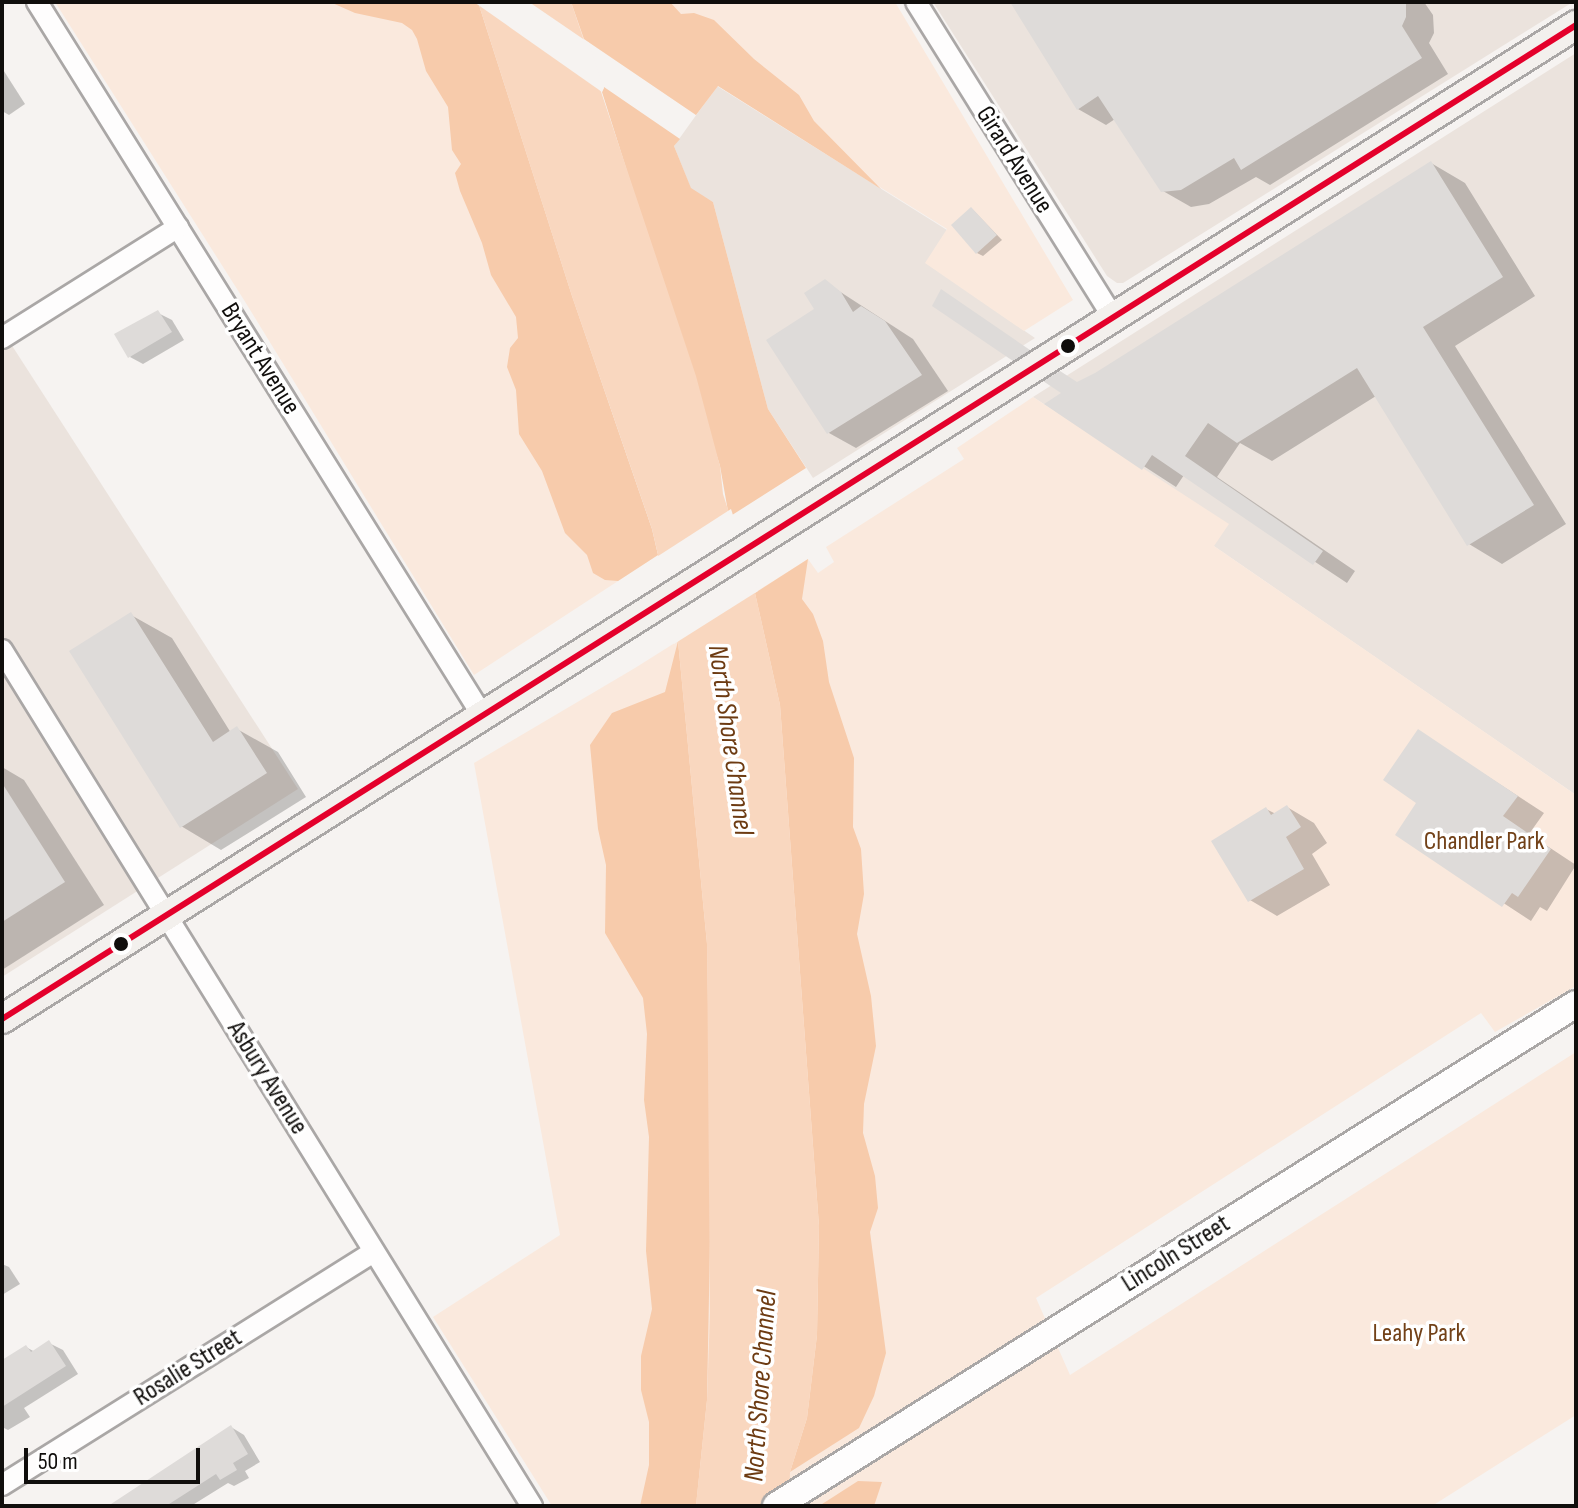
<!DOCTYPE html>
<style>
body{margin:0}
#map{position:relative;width:1578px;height:1508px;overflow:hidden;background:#f6f3f1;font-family:"Sofia Sans Condensed",sans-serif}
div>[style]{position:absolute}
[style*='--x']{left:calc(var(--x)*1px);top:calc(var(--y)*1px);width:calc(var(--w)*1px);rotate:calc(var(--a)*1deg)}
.built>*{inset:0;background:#ebe3dd}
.green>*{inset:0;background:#fae9dd}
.forest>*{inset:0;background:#f7cbab}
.water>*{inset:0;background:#f9d7bf}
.pier>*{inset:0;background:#f6f3f1}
.shadow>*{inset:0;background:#0003}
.building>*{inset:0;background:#dedbd9}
.roads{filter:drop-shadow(2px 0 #aaa7a6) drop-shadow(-2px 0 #aaa7a6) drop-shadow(0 2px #aaa7a6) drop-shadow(0 -2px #aaa7a6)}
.minor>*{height:20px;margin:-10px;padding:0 10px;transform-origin:10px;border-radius:10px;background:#fefdfd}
.tertiary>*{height:26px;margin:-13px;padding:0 13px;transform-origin:13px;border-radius:13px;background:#fefdfd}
.secondary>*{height:28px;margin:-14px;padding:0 14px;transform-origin:14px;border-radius:14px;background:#f3f0ed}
.bus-1>*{height:6px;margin:-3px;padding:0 3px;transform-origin:3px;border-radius:3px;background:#e4002b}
.dots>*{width:22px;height:22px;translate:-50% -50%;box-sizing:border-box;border:4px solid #fff;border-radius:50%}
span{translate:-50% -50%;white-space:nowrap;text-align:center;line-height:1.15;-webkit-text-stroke:7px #fff;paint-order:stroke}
.street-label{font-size:26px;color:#100e0c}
.park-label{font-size:26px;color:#724118}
.water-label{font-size:28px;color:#6d3b12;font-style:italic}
.frame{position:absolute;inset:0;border:4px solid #100e0c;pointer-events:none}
.scale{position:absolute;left:24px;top:1448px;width:176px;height:36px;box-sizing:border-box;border:4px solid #100e0c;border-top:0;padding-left:10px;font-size:24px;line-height:28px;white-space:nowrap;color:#100e0c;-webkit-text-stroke:6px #fff;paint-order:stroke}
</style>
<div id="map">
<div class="built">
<div style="clip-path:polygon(933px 2px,1573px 2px,1123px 283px,1117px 283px,1107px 276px)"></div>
<div style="clip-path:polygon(1576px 53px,1576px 795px,1173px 518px,1053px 410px,1033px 397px)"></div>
<div style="clip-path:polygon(717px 86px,947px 230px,926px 263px,1035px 338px,813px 478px,768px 409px,713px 202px,691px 189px,674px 146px)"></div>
<div style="clip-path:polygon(9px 341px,298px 789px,2px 977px,2px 346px)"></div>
</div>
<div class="green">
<div style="clip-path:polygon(55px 2px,478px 2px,658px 555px,474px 675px,244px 300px)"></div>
<div style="clip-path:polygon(529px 2px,895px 2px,1073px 300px,1024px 331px,925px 263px,947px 229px,718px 86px,696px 115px)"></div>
<div style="clip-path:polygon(1033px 397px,1229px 524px,1214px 546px,1576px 795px,1576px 986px,1495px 1032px,1481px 1013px,1036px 1298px,1070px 1375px,1576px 1052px,1576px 1415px,1432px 1506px,552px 1506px,433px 1317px,560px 1235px,474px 763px,635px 668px,808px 559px,818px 573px,834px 562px,826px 547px,964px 459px,957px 448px)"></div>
</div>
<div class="forest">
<div style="clip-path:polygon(330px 2px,478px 2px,572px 296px,652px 529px,658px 555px,618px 581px,605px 580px,593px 573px,587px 555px,565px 533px,542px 471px,519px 434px,516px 390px,507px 367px,510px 348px,518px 338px,516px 317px,491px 275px,482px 243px,460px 191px,455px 173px,461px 164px,452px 150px,448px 107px,426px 71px,417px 39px,412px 30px,402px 23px,355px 13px)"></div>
<div style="clip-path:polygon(571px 2px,670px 2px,681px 14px,694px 13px,714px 20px,754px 59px,799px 95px,814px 121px,881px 189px,718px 86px,696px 115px,584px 39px)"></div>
<div style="clip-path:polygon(604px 87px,680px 139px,674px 146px,691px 188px,713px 202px,768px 409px,806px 468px,729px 517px,720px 466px,602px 92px)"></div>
<div style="clip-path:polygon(808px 559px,802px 599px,813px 614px,823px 641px,829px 682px,854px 758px,853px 827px,861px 849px,864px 894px,857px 934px,871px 996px,876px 1046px,864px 1104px,863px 1133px,875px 1176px,878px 1208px,870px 1232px,886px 1353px,874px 1396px,859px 1428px,790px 1472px,807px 1418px,817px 1335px,819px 1226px,780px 705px,755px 593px)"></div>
<div style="clip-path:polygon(678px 641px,707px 944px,711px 1189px,707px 1400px,696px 1506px,640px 1506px,649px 1465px,649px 1422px,641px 1390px,641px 1356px,652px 1309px,646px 1251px,649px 1137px,644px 1100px,647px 1034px,643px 998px,605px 933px,606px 865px,598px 829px,590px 745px,612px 713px,665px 692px)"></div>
<div style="clip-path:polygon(858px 1481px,882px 1482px,874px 1506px,819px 1506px)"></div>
</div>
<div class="water">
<div style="clip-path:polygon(478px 2px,571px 2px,696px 376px,720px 466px,723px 494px,755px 593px,780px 705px,819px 1226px,817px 1335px,807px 1418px,790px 1472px,789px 1506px,696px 1505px,707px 1400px,710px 1313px,707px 944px,678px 641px,652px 529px,572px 296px)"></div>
</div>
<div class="pier">
<div style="clip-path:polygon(474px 2px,529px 2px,589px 43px,604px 88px,602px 92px)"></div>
<div style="clip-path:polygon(731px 509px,758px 591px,674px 644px,655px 558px)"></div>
</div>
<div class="shadow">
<div style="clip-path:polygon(1013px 2px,1424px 2px,1433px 15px,1434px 33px,1429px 43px,1448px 74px,1270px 185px,1256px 177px,1209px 204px,1191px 207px,1163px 191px,1115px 119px,1106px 125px,1078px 109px)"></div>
<div style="clip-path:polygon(2px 68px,25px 104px,9px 115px,2px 111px)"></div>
<div style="clip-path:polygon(1431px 163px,1465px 183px,1535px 296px,1455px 346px,1566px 524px,1502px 564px,1469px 544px,1376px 396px,1272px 461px,1240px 443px,1217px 477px,1355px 571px,1347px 583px,1184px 475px,1176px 487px,1048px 404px)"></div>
<div style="clip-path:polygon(972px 209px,1002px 240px,983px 256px,977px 253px)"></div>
<div style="clip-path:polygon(825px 282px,913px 339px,948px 391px,856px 448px,829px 433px,817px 309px)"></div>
<div style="clip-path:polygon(947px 295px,1034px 354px,1020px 362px,1014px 359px)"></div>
<div style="clip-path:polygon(158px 313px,172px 320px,184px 340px,143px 364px,130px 357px)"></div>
<div style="clip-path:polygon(131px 615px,172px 638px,231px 733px,237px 729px,278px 752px,306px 797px,221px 850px,181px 826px)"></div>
<div style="clip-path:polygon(1418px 731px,1544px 813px,1529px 834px,1576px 865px,1547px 911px,1540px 907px,1531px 921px,1398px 834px,1419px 803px)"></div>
<div style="clip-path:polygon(2px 767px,24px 780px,104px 905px,2px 970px)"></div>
<div style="clip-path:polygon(1287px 807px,1314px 823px,1327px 843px,1312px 854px,1330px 885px,1277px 916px,1250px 900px,1266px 809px,1276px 814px)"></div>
<div style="clip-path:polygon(2px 1264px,9px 1267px,20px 1284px,2px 1295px)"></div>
<div style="clip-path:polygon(49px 1343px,63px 1350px,78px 1374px,24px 1408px,30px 1417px,8px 1430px,2px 1427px,2px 1363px,26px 1347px,35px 1352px)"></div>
<div style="clip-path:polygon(231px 1427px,244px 1435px,260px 1462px,245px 1471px,249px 1478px,234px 1486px,228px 1483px,191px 1506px,112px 1506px)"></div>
</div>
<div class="building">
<div style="clip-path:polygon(1010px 2px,1406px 2px,1406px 17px,1402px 26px,1422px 58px,1241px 170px,1234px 158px,1181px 190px,1161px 192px,1098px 96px,1077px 110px)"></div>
<div style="clip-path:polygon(1431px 161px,1503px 277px,1423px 327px,1534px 505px,1467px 546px,1357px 368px,1237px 443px,1208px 423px,1185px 456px,1323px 551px,1313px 565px,1152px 455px,1142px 470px,1044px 404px,1061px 393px,1043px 381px,1060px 371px,1077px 382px,1095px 373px)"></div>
<div style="clip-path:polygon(971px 207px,997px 235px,976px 254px,951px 225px)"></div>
<div style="clip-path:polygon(825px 279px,841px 292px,853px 312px,861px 306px,885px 321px,922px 375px,827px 434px,766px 340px,814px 309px,804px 293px)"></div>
<div style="clip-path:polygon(941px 289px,1030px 350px,1013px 361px,932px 306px)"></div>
<div style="clip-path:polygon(158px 310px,172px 332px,128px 358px,114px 334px)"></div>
<div style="clip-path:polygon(131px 612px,213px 742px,237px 726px,267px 773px,180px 828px,69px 651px)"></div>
<div style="clip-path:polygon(1418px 729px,1518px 796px,1503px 816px,1551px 849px,1518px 897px,1512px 893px,1502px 907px,1395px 835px,1416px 803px,1383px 780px)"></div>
<div style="clip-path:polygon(2px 783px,65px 882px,2px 922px)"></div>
<div style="clip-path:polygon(1287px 805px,1301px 827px,1286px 837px,1304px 869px,1248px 902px,1211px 841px,1266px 807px,1271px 815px)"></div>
<div style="clip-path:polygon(49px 1340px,66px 1366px,2px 1407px,2px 1360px,26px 1345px,31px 1352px)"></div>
<div style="clip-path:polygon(231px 1425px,248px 1454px,233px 1463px,237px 1470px,220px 1480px,216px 1474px,166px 1506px,108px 1506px)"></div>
</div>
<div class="roads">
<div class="minor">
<div style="--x:37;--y:2;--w:840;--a:58.03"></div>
<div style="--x:916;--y:2;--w:372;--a:58"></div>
<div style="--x:2;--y:338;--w:208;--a:-32.2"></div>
<div style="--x:2;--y:650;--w:1007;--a:58.24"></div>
<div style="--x:2;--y:1485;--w:439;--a:-32.1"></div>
</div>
<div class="tertiary">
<div style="--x:776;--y:1506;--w:944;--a:-32.11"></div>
</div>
<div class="secondary">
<div style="--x:2;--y:1019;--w:1862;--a:-32.27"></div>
</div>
</div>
<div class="bus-1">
<div style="--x:2;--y:1019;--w:1862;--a:-32.27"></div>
</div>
<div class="dots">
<div style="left:1068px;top:346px;background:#100e0c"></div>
<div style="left:121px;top:944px;background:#100e0c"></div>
</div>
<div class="street-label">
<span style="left:1014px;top:160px;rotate:58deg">Girard Avenue</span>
<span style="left:260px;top:359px;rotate:58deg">Bryant Avenue</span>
<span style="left:267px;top:1078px;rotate:58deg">Asbury Avenue</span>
<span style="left:1176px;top:1254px;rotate:-32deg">Lincoln Street</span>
<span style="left:188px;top:1368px;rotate:-32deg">Rosalie Street</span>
</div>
<div class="park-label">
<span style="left:1484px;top:842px">Chandler Park</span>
<span style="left:1419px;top:1334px">Leahy Park</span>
</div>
<div class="water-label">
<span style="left:730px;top:740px;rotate:82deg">North Shore Channel</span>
<span style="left:761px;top:1386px;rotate:-86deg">North Shore Channel</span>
</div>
<div class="frame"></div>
<div class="scale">50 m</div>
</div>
